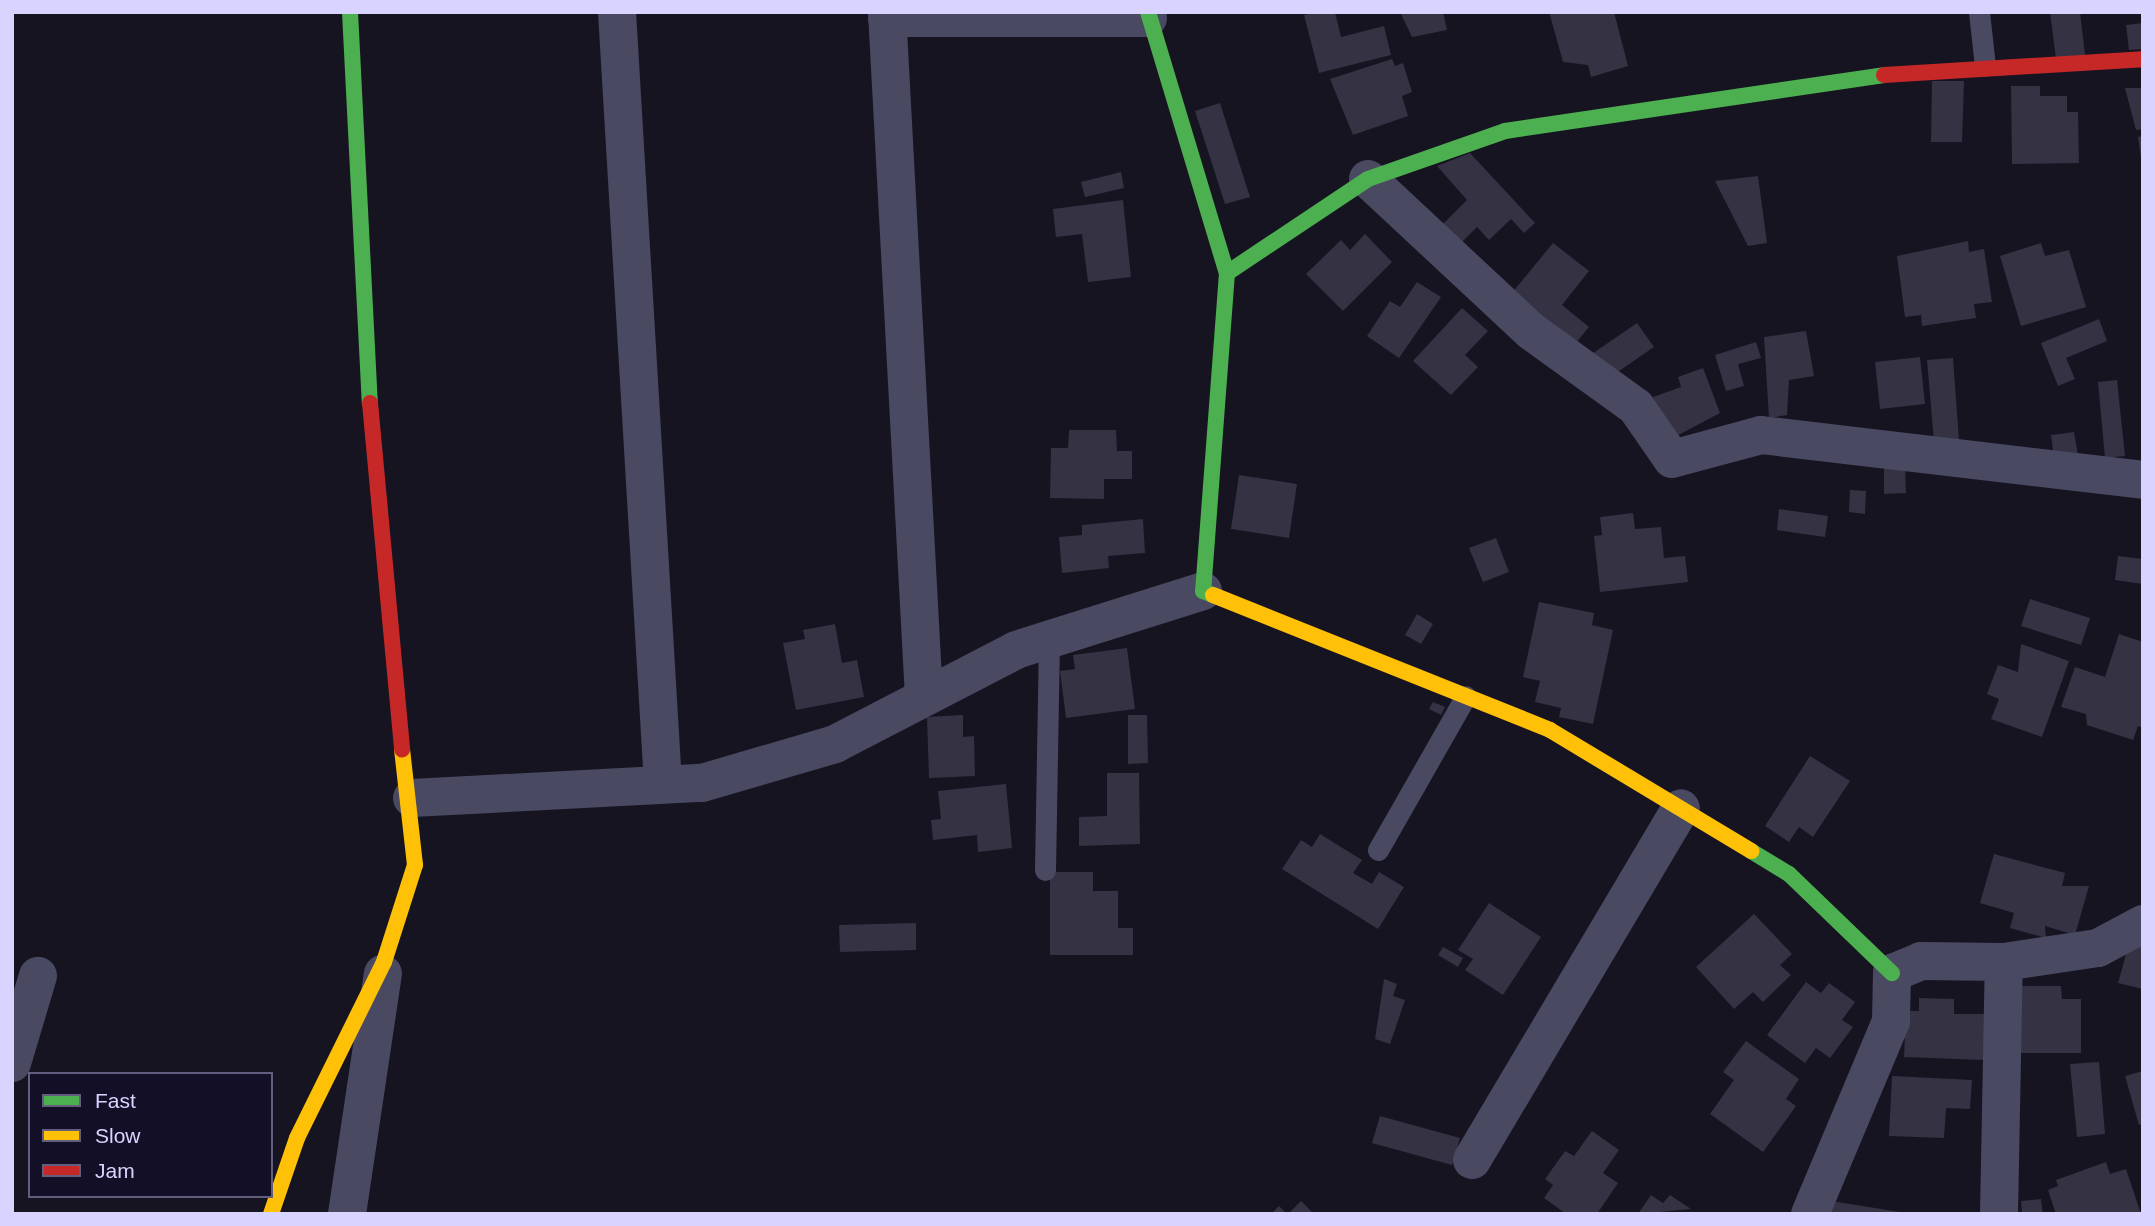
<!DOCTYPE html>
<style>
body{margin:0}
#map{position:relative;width:2155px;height:1226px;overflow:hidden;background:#161421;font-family:Helvetica,sans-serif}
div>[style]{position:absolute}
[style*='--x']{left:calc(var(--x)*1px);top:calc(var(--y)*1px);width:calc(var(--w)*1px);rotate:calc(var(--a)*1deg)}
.building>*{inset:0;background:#343243}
.lane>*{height:21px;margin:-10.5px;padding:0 10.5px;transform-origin:10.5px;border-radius:10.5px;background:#4a4962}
.street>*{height:38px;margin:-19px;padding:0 19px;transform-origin:19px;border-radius:19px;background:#4a4962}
.fast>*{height:16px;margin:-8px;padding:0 8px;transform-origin:8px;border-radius:8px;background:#4caf50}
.slow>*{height:16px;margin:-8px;padding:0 8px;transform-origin:8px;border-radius:8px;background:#ffc107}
.jam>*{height:16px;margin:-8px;padding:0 8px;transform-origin:8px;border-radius:8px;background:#c62828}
span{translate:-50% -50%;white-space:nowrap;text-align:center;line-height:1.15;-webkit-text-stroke:6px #130f26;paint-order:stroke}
.frame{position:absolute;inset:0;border:14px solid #d9d4ff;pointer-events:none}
.legend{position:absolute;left:28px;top:1072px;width:245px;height:126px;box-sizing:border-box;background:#130f26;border:2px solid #625e7d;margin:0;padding:9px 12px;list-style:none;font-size:21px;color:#d9d4ff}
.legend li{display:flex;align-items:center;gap:14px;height:35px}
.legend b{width:35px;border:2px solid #625e7d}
</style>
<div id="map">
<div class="building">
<div style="clip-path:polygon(1315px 12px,1335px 12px,1341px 37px,1384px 26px,1391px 55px,1319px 73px,1304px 15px)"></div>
<div style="clip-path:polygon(1400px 12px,1443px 12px,1447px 30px,1412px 37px)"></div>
<div style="clip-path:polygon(1549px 12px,1614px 12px,1628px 66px,1591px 77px,1588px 65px,1563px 62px)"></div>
<div style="clip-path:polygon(2050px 12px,2080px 12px,2085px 55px,2056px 59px)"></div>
<div style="clip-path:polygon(2143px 23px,2143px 49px,2129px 50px,2126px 25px)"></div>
<div style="clip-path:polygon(1392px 59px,1395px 66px,1403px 63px,1412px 92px,1402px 96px,1408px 116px,1353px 135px,1330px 79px)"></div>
<div style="clip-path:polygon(1932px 81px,1964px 81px,1962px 142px,1931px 142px)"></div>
<div style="clip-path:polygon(2011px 86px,2040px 86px,2040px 96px,2067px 96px,2067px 112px,2078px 112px,2079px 163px,2012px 164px)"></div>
<div style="clip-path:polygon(2125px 88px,2143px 88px,2143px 129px,2136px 130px)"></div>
<div style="clip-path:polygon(1220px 103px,1250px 197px,1225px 204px,1195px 111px)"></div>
<div style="clip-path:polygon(2143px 136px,2143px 158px,2141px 158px,2138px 137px)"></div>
<div style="clip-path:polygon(1470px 153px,1535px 223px,1524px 233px,1511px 219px,1489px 240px,1477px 227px,1461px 243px,1443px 224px,1467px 200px,1437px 166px)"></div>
<div style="clip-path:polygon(1121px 172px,1124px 188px,1085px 197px,1081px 182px)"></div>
<div style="clip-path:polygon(1758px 176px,1767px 243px,1748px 246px,1715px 181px)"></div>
<div style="clip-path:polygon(1123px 200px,1131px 277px,1088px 282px,1082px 234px,1056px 237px,1053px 209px)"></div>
<div style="clip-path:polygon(1365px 234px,1392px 262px,1343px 311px,1306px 274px,1341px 240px,1350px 250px)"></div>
<div style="clip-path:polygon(1968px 241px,1969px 252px,1984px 249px,1992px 302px,1974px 304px,1976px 318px,1922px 326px,1921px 315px,1905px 317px,1897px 256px)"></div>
<div style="clip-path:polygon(1553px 243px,1589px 271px,1562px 305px,1589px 327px,1570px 350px,1507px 299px)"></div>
<div style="clip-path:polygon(2041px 243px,2045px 256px,2069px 250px,2086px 307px,2021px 326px,2000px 256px)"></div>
<div style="clip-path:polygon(1417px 282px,1441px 297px,1399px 358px,1367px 336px,1390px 301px,1400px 307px)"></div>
<div style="clip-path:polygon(1462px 308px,1488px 331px,1465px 355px,1478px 367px,1451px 395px,1413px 361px)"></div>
<div style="clip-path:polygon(2099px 319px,2107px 341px,2066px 358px,2075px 379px,2058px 386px,2041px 343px)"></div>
<div style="clip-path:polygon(1637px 323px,1654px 347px,1603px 382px,1586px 358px)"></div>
<div style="clip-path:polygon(1806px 331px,1814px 376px,1789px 380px,1787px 415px,1769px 418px,1764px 337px)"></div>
<div style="clip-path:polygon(1756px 342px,1761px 358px,1738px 364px,1744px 386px,1726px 391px,1715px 355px)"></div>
<div style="clip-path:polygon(1920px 357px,1925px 404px,1880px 409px,1875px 362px)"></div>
<div style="clip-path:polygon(1953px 358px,1959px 440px,1934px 442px,1927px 360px)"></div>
<div style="clip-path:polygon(1703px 368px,1720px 413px,1669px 440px,1653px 397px,1681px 387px,1678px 377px)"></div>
<div style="clip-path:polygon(2117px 380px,2125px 456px,2105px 458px,2098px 382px)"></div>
<div style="clip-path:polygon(1069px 430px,1116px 430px,1117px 451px,1132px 451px,1132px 479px,1104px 479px,1104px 499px,1050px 498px,1051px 448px,1068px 448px)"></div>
<div style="clip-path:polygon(2074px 432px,2078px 455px,2054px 458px,2051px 435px)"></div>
<div style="clip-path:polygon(1884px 466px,1905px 466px,1906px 493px,1884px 494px)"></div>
<div style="clip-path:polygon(1239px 475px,1297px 484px,1289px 538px,1231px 529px)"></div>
<div style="clip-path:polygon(1850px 490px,1866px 491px,1865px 514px,1849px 512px)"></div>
<div style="clip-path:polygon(1779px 509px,1828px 516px,1825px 537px,1777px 530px)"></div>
<div style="clip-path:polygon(1633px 513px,1635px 529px,1661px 527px,1664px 558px,1685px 556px,1688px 582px,1600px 592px,1594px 536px,1602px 535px,1600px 517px)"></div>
<div style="clip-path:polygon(1143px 519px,1145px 553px,1108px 556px,1109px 568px,1062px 573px,1059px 537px,1082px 535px,1082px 525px)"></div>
<div style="clip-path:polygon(1496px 538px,1509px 572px,1483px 582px,1469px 548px)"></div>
<div style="clip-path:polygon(2118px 556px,2143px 559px,2143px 584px,2115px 580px)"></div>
<div style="clip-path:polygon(2030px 599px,2090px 618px,2081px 645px,2021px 626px)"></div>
<div style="clip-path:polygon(1539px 602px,1594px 613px,1592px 625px,1613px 630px,1593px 724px,1559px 717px,1561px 708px,1535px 702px,1540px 681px,1523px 677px)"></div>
<div style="clip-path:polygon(1417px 614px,1433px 624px,1421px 644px,1405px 635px)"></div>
<div style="clip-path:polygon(835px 624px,842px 663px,857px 660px,864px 697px,796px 710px,783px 643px,805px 639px,803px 630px)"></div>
<div style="clip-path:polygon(2119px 634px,2143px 642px,2143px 728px,2138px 726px,2133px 740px,2087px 725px,2086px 714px,2061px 707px,2075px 667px,2105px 677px)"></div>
<div style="clip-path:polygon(2021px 644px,2069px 661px,2042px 737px,1991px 719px,1999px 699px,1987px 694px,1998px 665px,2018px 672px)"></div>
<div style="clip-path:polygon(1127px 648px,1135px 709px,1066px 718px,1060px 671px,1075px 669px,1073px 655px)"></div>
<div style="clip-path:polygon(1433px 702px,1445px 707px,1441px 715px,1429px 709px)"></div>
<div style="clip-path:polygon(963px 715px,963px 737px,974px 736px,975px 776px,929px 778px,927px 717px)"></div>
<div style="clip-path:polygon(1128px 715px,1147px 715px,1148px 763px,1128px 764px)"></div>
<div style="clip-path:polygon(1810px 756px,1850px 781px,1813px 837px,1799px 827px,1789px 842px,1765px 826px)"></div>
<div style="clip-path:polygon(1107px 773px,1139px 773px,1140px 844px,1079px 846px,1079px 817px,1107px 816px)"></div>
<div style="clip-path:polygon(1006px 784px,1012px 848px,978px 852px,977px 835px,933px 840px,931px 820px,941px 819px,938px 791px)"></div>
<div style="clip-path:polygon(1320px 834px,1362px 860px,1353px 873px,1372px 884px,1379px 872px,1404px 887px,1378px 929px,1282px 869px,1301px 840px,1312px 847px)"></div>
<div style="clip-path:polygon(1994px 854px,2065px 873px,2062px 886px,2089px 886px,2075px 935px,2045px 926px,2046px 938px,2010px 928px,2014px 913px,1980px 903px)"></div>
<div style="clip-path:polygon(1050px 872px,1093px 872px,1093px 891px,1118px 891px,1118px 928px,1133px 928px,1133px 955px,1050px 955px)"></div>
<div style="clip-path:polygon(1489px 903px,1541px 937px,1503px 995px,1465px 970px,1473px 959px,1458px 950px)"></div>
<div style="clip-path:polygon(1754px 914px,1792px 954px,1780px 965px,1791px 975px,1763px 1002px,1753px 992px,1734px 1009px,1696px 967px)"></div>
<div style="clip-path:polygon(916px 923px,916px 950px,840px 952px,839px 925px)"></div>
<div style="clip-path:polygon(2130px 940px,2143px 943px,2143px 989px,2118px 983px)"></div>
<div style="clip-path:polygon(1443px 947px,1463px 958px,1458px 967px,1438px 955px)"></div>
<div style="clip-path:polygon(1384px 979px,1397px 984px,1393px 996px,1405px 1000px,1390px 1044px,1375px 1039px)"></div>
<div style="clip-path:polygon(1806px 982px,1821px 993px,1829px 983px,1855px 1002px,1842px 1020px,1853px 1027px,1830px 1058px,1816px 1048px,1805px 1063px,1767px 1035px)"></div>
<div style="clip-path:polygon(2015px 986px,2061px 986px,2062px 999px,2081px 999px,2081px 1053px,2021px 1053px)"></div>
<div style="clip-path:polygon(1919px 998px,1954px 999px,1954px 1014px,1986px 1014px,1984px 1060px,1904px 1057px,1906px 1011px,1919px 1011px)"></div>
<div style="clip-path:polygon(1746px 1041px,1799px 1079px,1786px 1099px,1796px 1106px,1763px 1152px,1710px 1114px,1734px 1080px,1723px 1072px)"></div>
<div style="clip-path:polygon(2099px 1062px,2105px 1134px,2077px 1137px,2070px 1064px)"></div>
<div style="clip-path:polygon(2143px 1071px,2143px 1124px,2139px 1125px,2125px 1076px)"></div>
<div style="clip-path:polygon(1892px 1076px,1972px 1080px,1970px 1109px,1946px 1108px,1944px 1138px,1889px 1136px)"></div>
<div style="clip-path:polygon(1380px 1116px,1460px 1138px,1452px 1165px,1372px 1143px)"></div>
<div style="clip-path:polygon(1592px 1131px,1619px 1150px,1603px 1173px,1618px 1183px,1597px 1214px,1566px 1214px,1544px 1198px,1553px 1185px,1545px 1179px,1565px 1151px,1574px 1156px)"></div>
<div style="clip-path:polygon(2106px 1162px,2110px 1174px,2126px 1169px,2141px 1214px,2056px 1214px,2048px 1190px,2058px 1186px,2056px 1180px)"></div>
<div style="clip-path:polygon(1651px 1195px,1663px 1203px,1670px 1195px,1691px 1209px,1638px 1214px)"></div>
<div style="clip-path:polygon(2041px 1199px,2043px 1214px,2022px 1214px,2021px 1201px)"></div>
<div style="clip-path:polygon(1825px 1200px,1900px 1212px,1900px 1214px,1823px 1214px)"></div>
<div style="clip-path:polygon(1301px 1201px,1314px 1214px,1288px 1214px)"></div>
<div style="clip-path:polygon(1279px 1206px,1287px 1214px,1271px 1214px)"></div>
</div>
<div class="lane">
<div style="--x:1979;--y:12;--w:54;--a:83.7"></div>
<div style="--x:1378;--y:850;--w:177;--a:-60.3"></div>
<div style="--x:1045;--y:870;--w:231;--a:-89"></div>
</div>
<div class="street">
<div style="--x:617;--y:12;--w:774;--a:86.59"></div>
<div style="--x:887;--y:12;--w:686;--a:86.91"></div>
<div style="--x:887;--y:18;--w:261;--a:0"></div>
<div style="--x:1368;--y:179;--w:223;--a:43"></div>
<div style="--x:1531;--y:331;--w:130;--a:35.9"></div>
<div style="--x:1636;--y:407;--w:63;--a:55.3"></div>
<div style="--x:1672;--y:459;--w:92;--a:-15.1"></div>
<div style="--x:1761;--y:435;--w:385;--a:6.7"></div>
<div style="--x:412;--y:798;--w:290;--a:-3"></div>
<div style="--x:702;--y:783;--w:139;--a:-16.3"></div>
<div style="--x:835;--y:744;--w:204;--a:-27.4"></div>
<div style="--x:1016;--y:650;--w:196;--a:-17.5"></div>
<div style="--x:12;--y:1063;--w:91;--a:-73.4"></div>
<div style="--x:1472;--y:1160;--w:409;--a:-59.3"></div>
<div style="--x:347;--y:1214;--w:243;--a:-81.5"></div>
<div style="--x:1810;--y:1214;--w:209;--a:-67.2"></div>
<div style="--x:1891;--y:1021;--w:48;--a:-88.8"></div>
<div style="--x:1892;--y:973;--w:31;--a:-22"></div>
<div style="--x:1921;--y:961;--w:83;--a:0.7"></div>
<div style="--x:2004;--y:962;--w:95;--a:-8.5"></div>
<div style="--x:2098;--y:948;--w:51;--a:-28.1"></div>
<div style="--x:1999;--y:1214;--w:252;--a:-88.9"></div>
</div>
<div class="fast">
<div style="--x:350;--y:12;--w:392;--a:87.1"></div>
<div style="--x:1148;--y:12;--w:273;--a:73.2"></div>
<div style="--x:1227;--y:273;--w:319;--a:94.3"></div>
<div style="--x:1203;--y:591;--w:11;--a:22"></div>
<div style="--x:1227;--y:273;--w:169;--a:-33.7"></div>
<div style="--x:1368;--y:179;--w:145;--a:-19.3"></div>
<div style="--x:1505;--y:131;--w:383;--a:-8.4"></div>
<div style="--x:1751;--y:851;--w:44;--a:31.2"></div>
<div style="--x:1789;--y:874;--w:143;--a:43.9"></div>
</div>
<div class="slow">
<div style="--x:1213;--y:595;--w:363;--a:21.8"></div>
<div style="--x:1550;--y:730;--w:235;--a:31"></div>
<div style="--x:271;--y:1214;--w:80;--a:-71.1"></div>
<div style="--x:297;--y:1138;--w:196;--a:-63.7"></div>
<div style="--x:384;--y:962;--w:102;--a:-72.3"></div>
<div style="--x:415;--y:865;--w:116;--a:-96.4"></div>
</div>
<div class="jam">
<div style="--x:1884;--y:75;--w:259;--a:-3.5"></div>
<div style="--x:370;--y:403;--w:348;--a:84.7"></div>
</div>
<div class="frame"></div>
<ul class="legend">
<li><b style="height:9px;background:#4caf50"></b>Fast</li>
<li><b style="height:9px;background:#ffc107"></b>Slow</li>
<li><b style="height:9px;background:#c62828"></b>Jam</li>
</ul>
</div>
